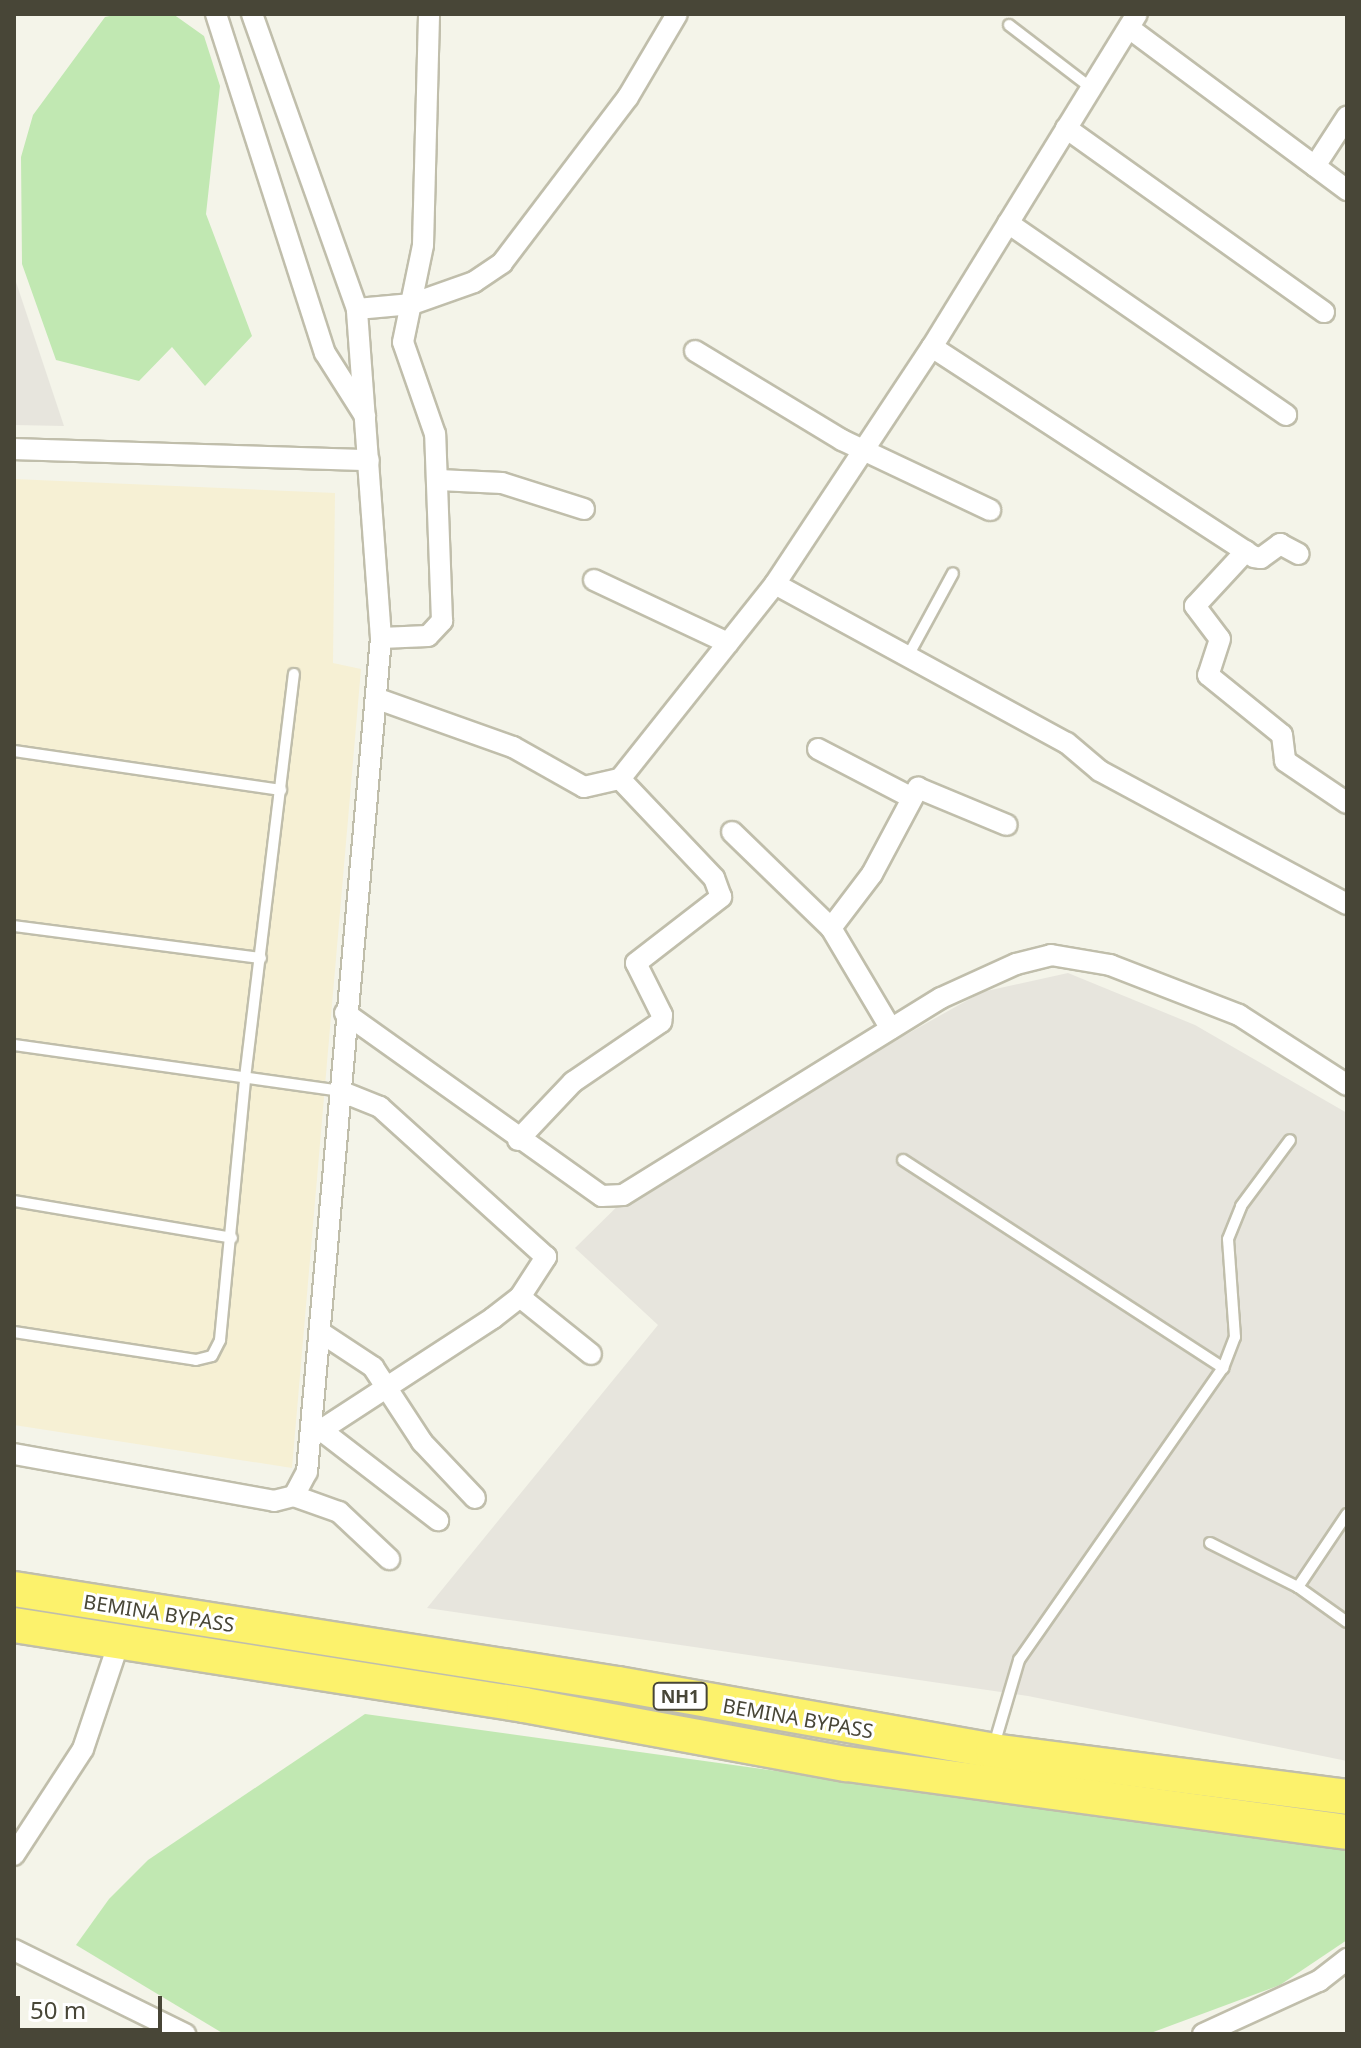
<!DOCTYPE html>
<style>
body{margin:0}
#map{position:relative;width:1361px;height:2048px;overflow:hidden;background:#f4f4e9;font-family:"Noto Sans",sans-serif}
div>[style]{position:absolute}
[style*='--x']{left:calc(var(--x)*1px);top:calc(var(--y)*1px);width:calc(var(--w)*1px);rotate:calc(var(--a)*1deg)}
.commercial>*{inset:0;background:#f6f0d4}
.industrial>*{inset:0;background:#e7e5dd}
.green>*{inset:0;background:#c1e8b2}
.roads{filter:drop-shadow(2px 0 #c0beab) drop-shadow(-2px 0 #c0beab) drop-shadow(0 2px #c0beab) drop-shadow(0 -2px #c0beab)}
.lane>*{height:10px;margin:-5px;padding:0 5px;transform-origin:5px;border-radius:5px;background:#fff}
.street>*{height:20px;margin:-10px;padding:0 10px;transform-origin:10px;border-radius:10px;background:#fff}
.highway>*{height:34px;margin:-17px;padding:0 17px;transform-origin:17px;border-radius:17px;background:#fcf26c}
span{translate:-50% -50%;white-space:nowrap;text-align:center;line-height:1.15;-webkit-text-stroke:6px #fff;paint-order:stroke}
.shield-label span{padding:2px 6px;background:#fff;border:2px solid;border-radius:6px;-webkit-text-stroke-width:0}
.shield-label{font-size:18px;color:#484637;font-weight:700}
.street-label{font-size:20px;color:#484637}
.frame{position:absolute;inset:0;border:16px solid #484637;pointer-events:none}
.scale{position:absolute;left:16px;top:1996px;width:146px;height:36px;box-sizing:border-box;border:4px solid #484637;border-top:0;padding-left:10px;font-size:24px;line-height:28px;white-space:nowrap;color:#484637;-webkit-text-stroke:6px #fff;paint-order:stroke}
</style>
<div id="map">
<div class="commercial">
<div style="clip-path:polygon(14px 479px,335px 493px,333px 663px,361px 669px,292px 1468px,14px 1425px)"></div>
</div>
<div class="industrial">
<div style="clip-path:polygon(14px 276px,64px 426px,14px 425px)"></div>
<div style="clip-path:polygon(1068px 973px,1195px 1025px,1347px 1113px,1347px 1761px,1028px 1696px,427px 1608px,658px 1325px,575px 1248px,640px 1184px,982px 992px)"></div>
</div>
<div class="green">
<div style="clip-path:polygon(119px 14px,173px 14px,204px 36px,220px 86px,206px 214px,252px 336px,205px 386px,172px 347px,139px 381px,56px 360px,22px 264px,21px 157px,33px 115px,105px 17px)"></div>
<div style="clip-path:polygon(365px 1714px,1347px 1850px,1347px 1940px,1280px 1985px,1148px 2034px,224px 2034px,76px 1945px,109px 1899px,148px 1860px)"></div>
</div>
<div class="roads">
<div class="lane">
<div style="--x:1009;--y:25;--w:103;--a:37.5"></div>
<div style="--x:908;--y:656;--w:94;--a:-61.5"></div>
<div style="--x:14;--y:751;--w:270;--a:8.3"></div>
<div style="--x:14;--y:926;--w:249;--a:7.4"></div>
<div style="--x:14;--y:1045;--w:329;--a:8"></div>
<div style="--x:903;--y:1160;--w:382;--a:33"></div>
<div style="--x:14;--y:1201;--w:221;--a:9.6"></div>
<div style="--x:14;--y:1332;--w:184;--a:8.7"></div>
<div style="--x:196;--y:1360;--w:16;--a:-14"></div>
<div style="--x:212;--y:1356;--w:18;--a:-63"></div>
<div style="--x:220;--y:1340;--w:263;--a:-84.5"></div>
<div style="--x:245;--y:1078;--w:407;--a:-83.1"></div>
<div style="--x:1210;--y:1543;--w:98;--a:26.6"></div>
<div style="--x:1298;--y:1587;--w:60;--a:35.5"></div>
<div style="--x:1298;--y:1587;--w:88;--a:-56.1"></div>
<div style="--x:994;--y:1745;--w:89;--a:-73.6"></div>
<div style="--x:1019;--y:1660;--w:356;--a:-55.1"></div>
<div style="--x:1223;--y:1368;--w:33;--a:-69"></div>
<div style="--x:1235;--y:1337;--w:98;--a:-94.1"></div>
<div style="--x:1228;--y:1239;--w:35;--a:-68"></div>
<div style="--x:1241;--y:1206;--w:82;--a:-53.4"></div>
</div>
<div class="street">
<div style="--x:216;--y:14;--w:356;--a:72.2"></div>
<div style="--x:325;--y:353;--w:75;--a:57.6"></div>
<div style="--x:1129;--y:28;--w:272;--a:36.6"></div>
<div style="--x:1066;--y:128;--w:317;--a:35.5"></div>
<div style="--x:1315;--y:166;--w:59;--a:-56.9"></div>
<div style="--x:1008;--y:223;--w:338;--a:34.6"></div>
<div style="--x:357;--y:309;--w:55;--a:-5.2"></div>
<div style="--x:412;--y:304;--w:66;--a:-19.5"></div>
<div style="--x:474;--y:282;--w:34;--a:-34"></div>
<div style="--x:502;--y:263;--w:208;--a:-52.8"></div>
<div style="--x:628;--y:97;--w:96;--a:-59.4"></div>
<div style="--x:932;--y:347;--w:384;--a:33.1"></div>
<div style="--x:1254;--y:557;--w:7;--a:8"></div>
<div style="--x:1261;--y:558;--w:24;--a:-36"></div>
<div style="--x:1280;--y:544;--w:21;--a:28"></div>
<div style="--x:695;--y:351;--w:172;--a:31.2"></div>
<div style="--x:842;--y:440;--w:164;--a:25.3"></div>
<div style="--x:14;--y:449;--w:355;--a:1.8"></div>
<div style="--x:439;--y:480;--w:63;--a:2.7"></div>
<div style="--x:502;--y:483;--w:86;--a:17.6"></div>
<div style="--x:1246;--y:551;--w:75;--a:132.8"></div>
<div style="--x:1195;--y:606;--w:41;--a:52.9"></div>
<div style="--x:1220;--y:639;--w:38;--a:108"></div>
<div style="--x:1208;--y:675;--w:95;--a:39"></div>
<div style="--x:1282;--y:735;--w:26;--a:83"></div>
<div style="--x:1285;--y:761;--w:75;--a:34.1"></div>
<div style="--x:594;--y:580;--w:148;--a:25.2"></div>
<div style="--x:775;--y:584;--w:332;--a:28.6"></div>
<div style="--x:1067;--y:743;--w:43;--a:40.3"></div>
<div style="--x:1100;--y:771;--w:281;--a:28.3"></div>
<div style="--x:381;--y:638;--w:47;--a:-2.4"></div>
<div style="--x:428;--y:636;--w:21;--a:-47"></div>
<div style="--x:442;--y:621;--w:187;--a:-92.1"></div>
<div style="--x:435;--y:434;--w:97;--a:-109.2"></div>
<div style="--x:403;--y:342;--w:99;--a:-78.3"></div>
<div style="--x:423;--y:245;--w:231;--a:-88.5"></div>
<div style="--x:378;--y:699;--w:143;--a:19.6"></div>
<div style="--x:513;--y:747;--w:81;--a:29.4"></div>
<div style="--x:584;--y:787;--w:37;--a:-13"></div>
<div style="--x:620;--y:779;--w:249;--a:-51.5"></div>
<div style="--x:775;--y:584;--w:284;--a:-56.5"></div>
<div style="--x:932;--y:347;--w:391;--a:-58.4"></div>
<div style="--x:818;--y:749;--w:106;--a:27.5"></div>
<div style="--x:732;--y:832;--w:138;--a:44.1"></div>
<div style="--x:831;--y:928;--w:117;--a:59.3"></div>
<div style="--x:831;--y:928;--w:68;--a:-52.8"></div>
<div style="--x:872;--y:874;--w:98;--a:-61.9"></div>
<div style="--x:918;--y:788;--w:96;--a:22.6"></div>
<div style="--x:345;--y:1013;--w:315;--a:35.5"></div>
<div style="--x:602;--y:1196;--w:21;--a:-3"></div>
<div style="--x:623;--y:1195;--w:374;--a:-31.8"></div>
<div style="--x:941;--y:998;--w:82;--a:-24.4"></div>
<div style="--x:1016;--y:964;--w:36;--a:-14"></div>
<div style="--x:1051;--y:955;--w:60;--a:9.6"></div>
<div style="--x:1110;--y:965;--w:138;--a:21.2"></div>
<div style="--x:1239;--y:1015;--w:129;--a:32.9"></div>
<div style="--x:518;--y:1140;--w:80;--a:-46.5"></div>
<div style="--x:573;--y:1082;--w:107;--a:-34.3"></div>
<div style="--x:661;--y:1022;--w:7;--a:-82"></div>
<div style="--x:662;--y:1015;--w:58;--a:-116.6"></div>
<div style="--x:636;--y:963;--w:108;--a:-37.8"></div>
<div style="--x:721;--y:897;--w:20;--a:-110"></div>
<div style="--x:714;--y:878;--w:137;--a:-133.5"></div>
<div style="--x:520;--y:1297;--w:91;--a:38.8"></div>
<div style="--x:320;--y:1332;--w:64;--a:33.4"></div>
<div style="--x:373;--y:1367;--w:90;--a:56.8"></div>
<div style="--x:422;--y:1442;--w:77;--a:46.6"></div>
<div style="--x:321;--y:1430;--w:148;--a:37.6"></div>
<div style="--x:312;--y:1436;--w:216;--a:-33.1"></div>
<div style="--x:493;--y:1318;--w:34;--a:-38"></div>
<div style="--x:520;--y:1297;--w:48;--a:-57"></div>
<div style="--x:546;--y:1257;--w:224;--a:-137.9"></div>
<div style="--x:380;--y:1107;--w:43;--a:-158.2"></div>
<div style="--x:14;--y:1454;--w:264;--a:10.2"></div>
<div style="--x:274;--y:1501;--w:21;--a:-14"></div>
<div style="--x:294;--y:1496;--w:27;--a:-62"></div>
<div style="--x:307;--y:1472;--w:837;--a:-84.93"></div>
<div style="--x:381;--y:638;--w:330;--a:-94.2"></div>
<div style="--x:357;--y:309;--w:313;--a:-109.6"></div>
<div style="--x:294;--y:1496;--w:48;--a:19.6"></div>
<div style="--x:339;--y:1512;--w:69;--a:43.2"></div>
<div style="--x:14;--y:1855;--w:126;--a:-56.9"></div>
<div style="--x:83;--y:1749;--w:113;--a:-71.4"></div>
<div style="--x:14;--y:1950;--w:191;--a:26.2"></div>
<div style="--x:1203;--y:2034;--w:128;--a:-24.6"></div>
<div style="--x:1319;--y:1981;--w:36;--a:-38"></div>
</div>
<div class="highway">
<div style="--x:14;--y:1589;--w:611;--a:8.94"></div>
<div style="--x:618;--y:1684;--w:381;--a:10.1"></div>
<div style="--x:993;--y:1751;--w:357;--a:7.4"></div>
<div style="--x:14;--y:1625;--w:516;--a:8.91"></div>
<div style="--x:524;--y:1705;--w:328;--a:10.4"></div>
<div style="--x:847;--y:1764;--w:505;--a:7.74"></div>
</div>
</div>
<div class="shield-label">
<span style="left:680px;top:1696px">NH1</span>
</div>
<div class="street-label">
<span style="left:159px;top:1613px;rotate:9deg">BEMINA BYPASS</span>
<span style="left:798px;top:1718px;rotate:10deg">BEMINA BYPASS</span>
</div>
<div class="frame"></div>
<div class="scale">50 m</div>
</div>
